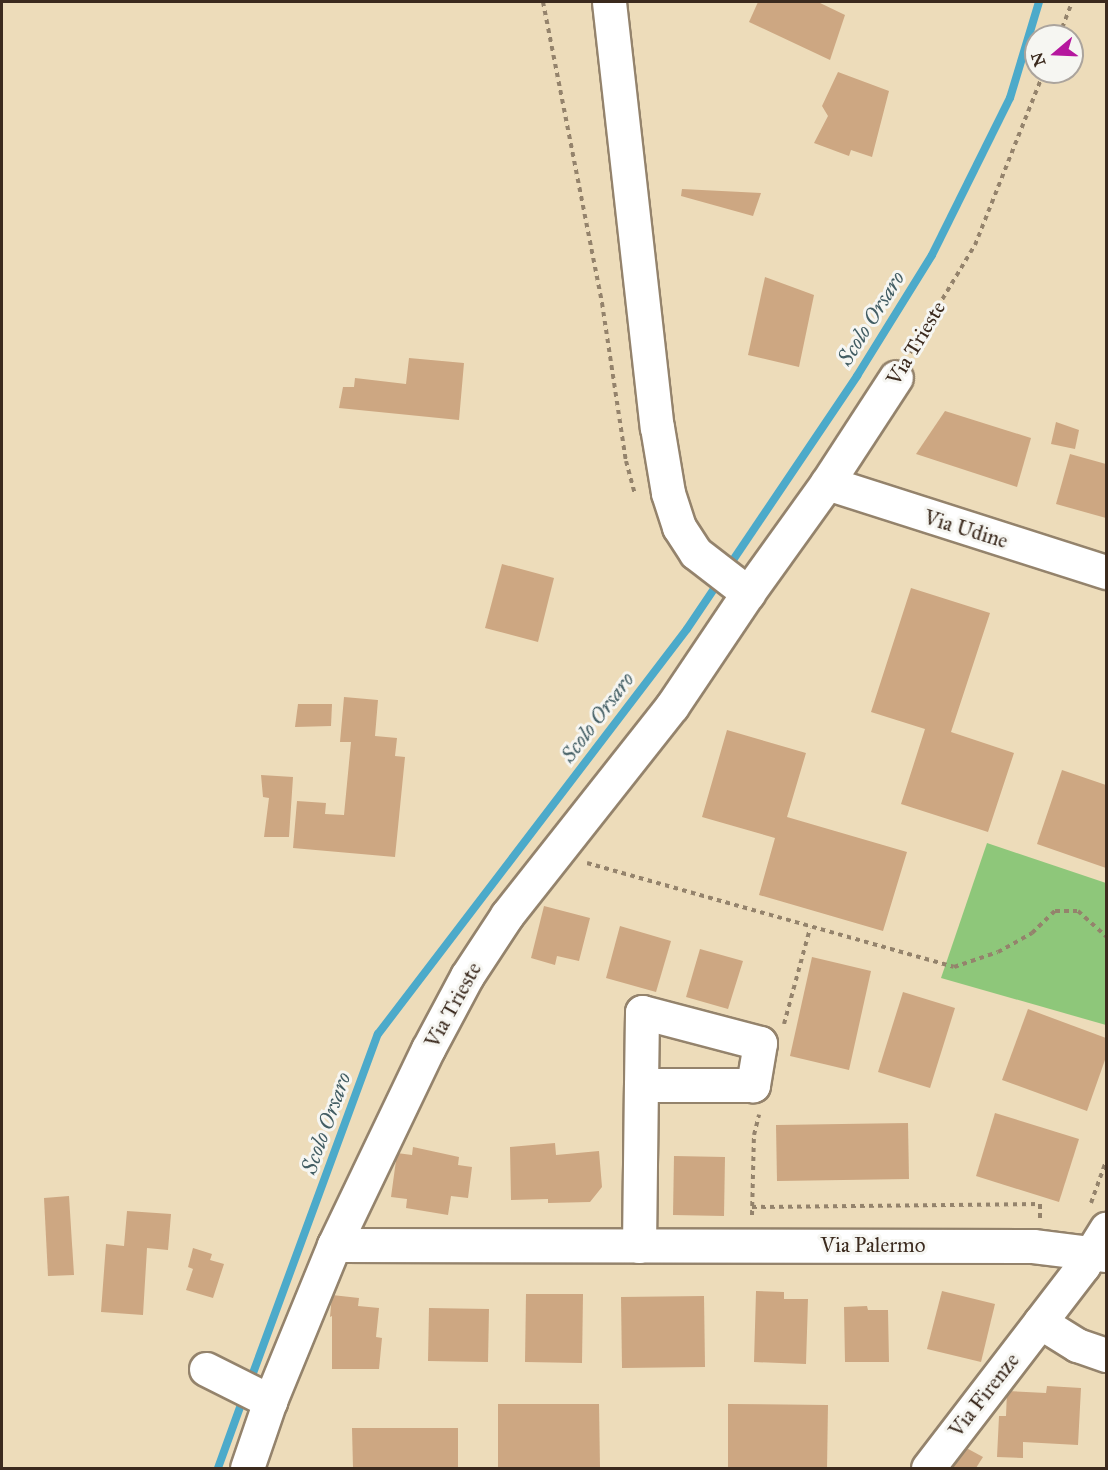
<!DOCTYPE html>
<style>
body{margin:0}
#map{position:relative;width:1108px;height:1470px;overflow:hidden;background:#eddcba;font-family:"IM FELL Great Primer",serif}
div>[style]{position:absolute}
[style*='--x']{left:calc(var(--x)*1px);top:calc(var(--y)*1px);width:calc(var(--w)*1px);rotate:calc(var(--a)*1deg)}
.green>*{inset:0;background:#8ec77a}
.stream>*{height:8px;margin:-4px;padding:0 4px;transform-origin:4px;border-radius:4px;background:#4caaca}
.building>*{inset:0;background:#cda782}
.path>*{height:4px;margin-top:-2px;transform-origin:0;background:repeating-linear-gradient(90deg,#94836c 0 4.5px,transparent 0 9px)}
.roads{filter:drop-shadow(2px 0 #94836c) drop-shadow(-2px 0 #94836c) drop-shadow(0 2px #94836c) drop-shadow(0 -2px #94836c)}
.minor>*{height:33px;margin:-16.5px;padding:0 16.5px;transform-origin:16.5px;border-radius:16.5px;background:#fff}
span{translate:-50% -50%;white-space:nowrap;text-align:center;line-height:1.15;-webkit-text-stroke:6px #f6f6f2;paint-order:stroke}
.street-label{font-size:21px;color:#3b2a1e}
.water-label{font-size:22px;color:#425d63;font-style:italic}
.frame{position:absolute;inset:0;border:3px solid #3b2a1e;pointer-events:none}
.north{position:absolute;left:1024px;top:24px;width:60px;height:60px;box-sizing:border-box;background:#f6f6f2;border:2px solid #aba49d;border-radius:50%;rotate:251deg;font-size:16px;font-weight:700;line-height:24px;text-align:center;color:#3b2a1e}
.north::after{content:'';display:block;margin:auto;width:21px;height:27px;background:#b5179e;clip-path:polygon(50% 0,100% 100%,50% 72%,0 100%)}
</style>
<div id="map">
<div class="green">
<div style="clip-path:polygon(987px 843px,1106px 883px,1106px 1025px,941px 978px)"></div>
</div>
<div class="stream">
<div style="--x:727;--y:569;--w:233;--a:-56"></div>
<div style="--x:857;--y:376;--w:142;--a:-58.2"></div>
<div style="--x:932;--y:255;--w:175;--a:-63.6"></div>
<div style="--x:1010;--y:98;--w:100;--a:-73.2"></div>
<div style="--x:249;--y:1384;--w:373;--a:-69.8"></div>
<div style="--x:378;--y:1034;--w:509;--a:-52.66"></div>
<div style="--x:687;--y:629;--w:59;--a:-56"></div>
<div style="--x:218;--y:1468;--w:77;--a:-70.1"></div>
</div>
<div class="building">
<div style="clip-path:polygon(758px 2px,818px 2px,845px 15px,830px 60px,749px 22px)"></div>
<div style="clip-path:polygon(838px 72px,889px 91px,872px 157px,851px 150px,849px 156px,814px 143px,828px 116px,822px 106px)"></div>
<div style="clip-path:polygon(682px 189px,761px 193px,753px 216px,681px 196px)"></div>
<div style="clip-path:polygon(765px 277px,814px 295px,799px 367px,748px 355px)"></div>
<div style="clip-path:polygon(409px 358px,464px 363px,459px 420px,339px 408px,343px 387px,354px 387px,355px 378px,406px 384px)"></div>
<div style="clip-path:polygon(945px 411px,1031px 438px,1017px 487px,916px 454px)"></div>
<div style="clip-path:polygon(1056px 422px,1079px 430px,1075px 449px,1051px 444px)"></div>
<div style="clip-path:polygon(1070px 454px,1106px 464px,1106px 518px,1056px 504px)"></div>
<div style="clip-path:polygon(502px 564px,554px 578px,538px 642px,485px 628px)"></div>
<div style="clip-path:polygon(911px 588px,990px 613px,951px 732px,1014px 753px,988px 832px,901px 804px,925px 729px,871px 712px)"></div>
<div style="clip-path:polygon(344px 697px,378px 700px,375px 736px,397px 738px,395px 756px,405px 757px,395px 857px,293px 848px,297px 801px,326px 803px,325px 814px,344px 815px,351px 742px,340px 742px)"></div>
<div style="clip-path:polygon(298px 704px,332px 704px,331px 726px,295px 727px)"></div>
<div style="clip-path:polygon(727px 730px,806px 753px,787px 817px,907px 852px,883px 931px,759px 895px,775px 838px,702px 817px)"></div>
<div style="clip-path:polygon(1062px 770px,1106px 785px,1106px 868px,1037px 844px)"></div>
<div style="clip-path:polygon(261px 775px,293px 777px,289px 837px,264px 837px,269px 798px,263px 797px)"></div>
<div style="clip-path:polygon(544px 906px,590px 918px,579px 961px,557px 956px,555px 965px,531px 958px)"></div>
<div style="clip-path:polygon(620px 926px,671px 941px,656px 992px,606px 978px)"></div>
<div style="clip-path:polygon(700px 949px,743px 961px,728px 1009px,686px 997px)"></div>
<div style="clip-path:polygon(812px 957px,871px 971px,849px 1070px,790px 1056px)"></div>
<div style="clip-path:polygon(903px 992px,955px 1008px,930px 1088px,878px 1072px)"></div>
<div style="clip-path:polygon(1028px 1009px,1106px 1038px,1106px 1057px,1087px 1111px,1002px 1080px)"></div>
<div style="clip-path:polygon(995px 1113px,1079px 1139px,1059px 1202px,976px 1176px)"></div>
<div style="clip-path:polygon(908px 1123px,909px 1179px,777px 1181px,776px 1125px)"></div>
<div style="clip-path:polygon(555px 1143px,556px 1155px,599px 1151px,602px 1187px,590px 1202px,548px 1203px,548px 1199px,511px 1200px,510px 1147px)"></div>
<div style="clip-path:polygon(413px 1147px,459px 1157px,458px 1165px,472px 1167px,468px 1198px,451px 1196px,448px 1215px,406px 1208px,407px 1199px,391px 1197px,397px 1153px,412px 1155px)"></div>
<div style="clip-path:polygon(674px 1156px,725px 1157px,724px 1216px,673px 1215px)"></div>
<div style="clip-path:polygon(69px 1196px,74px 1275px,48px 1276px,44px 1198px)"></div>
<div style="clip-path:polygon(127px 1211px,171px 1214px,168px 1250px,147px 1248px,143px 1315px,101px 1312px,106px 1244px,124px 1246px)"></div>
<div style="clip-path:polygon(193px 1248px,212px 1254px,210px 1260px,224px 1264px,213px 1298px,186px 1290px,193px 1269px,188px 1267px)"></div>
<div style="clip-path:polygon(756px 1291px,784px 1292px,784px 1299px,808px 1299px,806px 1364px,754px 1362px)"></div>
<div style="clip-path:polygon(942px 1291px,995px 1304px,981px 1362px,927px 1349px)"></div>
<div style="clip-path:polygon(526px 1294px,583px 1294px,582px 1363px,525px 1362px)"></div>
<div style="clip-path:polygon(332px 1295px,359px 1298px,358px 1306px,379px 1308px,376px 1337px,382px 1338px,379px 1369px,332px 1369px,332px 1316px,330px 1317px)"></div>
<div style="clip-path:polygon(704px 1296px,705px 1367px,622px 1368px,621px 1297px)"></div>
<div style="clip-path:polygon(867px 1306px,868px 1310px,888px 1310px,889px 1362px,845px 1362px,844px 1307px)"></div>
<div style="clip-path:polygon(429px 1308px,489px 1309px,488px 1362px,428px 1361px)"></div>
<div style="clip-path:polygon(1047px 1386px,1081px 1388px,1078px 1445px,1023px 1442px,1023px 1458px,997px 1457px,999px 1416px,1006px 1416px,1007px 1391px,1046px 1393px)"></div>
<div style="clip-path:polygon(498px 1404px,599px 1404px,600px 1468px,498px 1468px)"></div>
<div style="clip-path:polygon(728px 1404px,828px 1405px,827px 1468px,728px 1468px)"></div>
<div style="clip-path:polygon(352px 1428px,458px 1428px,458px 1468px,353px 1468px)"></div>
<div style="clip-path:polygon(959px 1444px,983px 1457px,976px 1468px,945px 1468px)"></div>
</div>
<div class="path">
<div style="--x:543;--y:2;--w:307;--a:78.9"></div>
<div style="--x:602;--y:303;--w:160;--a:81.4"></div>
<div style="--x:626;--y:461;--w:34;--a:75"></div>
<div style="--x:1059;--y:36;--w:36;--a:-69"></div>
<div style="--x:910;--y:353;--w:126;--a:-59"></div>
<div style="--x:975;--y:245;--w:186;--a:-68.3"></div>
<div style="--x:587;--y:863;--w:381;--a:15.8"></div>
<div style="--x:954;--y:967;--w:46;--a:-18.8"></div>
<div style="--x:998;--y:952;--w:39;--a:-29"></div>
<div style="--x:1032;--y:933;--w:32;--a:-44"></div>
<div style="--x:1055;--y:911;--w:23;--a:0"></div>
<div style="--x:1078;--y:911;--w:38;--a:42"></div>
<div style="--x:784;--y:1024;--w:99;--a:-74.8"></div>
<div style="--x:1091;--y:1203;--w:45;--a:-70.3"></div>
<div style="--x:752;--y:1207;--w:288;--a:-0.6"></div>
<div style="--x:1040;--y:1204;--w:14;--a:90"></div>
<div style="--x:752;--y:1215;--w:80;--a:-88.6"></div>
<div style="--x:754;--y:1135;--w:21;--a:-76"></div>
</div>
<div class="roads">
<div class="minor">
<div style="--x:609;--y:2;--w:428;--a:83.6"></div>
<div style="--x:657;--y:427;--w:67;--a:80.5"></div>
<div style="--x:668;--y:493;--w:36;--a:72"></div>
<div style="--x:679;--y:527;--w:31;--a:57"></div>
<div style="--x:696;--y:553;--w:66;--a:37.6"></div>
<div style="--x:827;--y:483;--w:293;--a:17.7"></div>
<div style="--x:334;--y:1245;--w:699;--a:0.08"></div>
<div style="--x:1033;--y:1246;--w:74;--a:7"></div>
<div style="--x:639;--y:1246;--w:161;--a:-89.3"></div>
<div style="--x:641;--y:1085;--w:73;--a:-89.2"></div>
<div style="--x:642;--y:1012;--w:122;--a:14.7"></div>
<div style="--x:760;--y:1043;--w:43;--a:99.5"></div>
<div style="--x:753;--y:1085;--w:112;--a:180"></div>
<div style="--x:1040;--y:1322;--w:44;--a:31.9"></div>
<div style="--x:1077;--y:1345;--w:31;--a:19"></div>
<div style="--x:206;--y:1369;--w:72;--a:26.6"></div>
<div style="--x:247;--y:1468;--w:71;--a:-71.1"></div>
<div style="--x:270;--y:1401;--w:169;--a:-67.7"></div>
<div style="--x:334;--y:1245;--w:217;--a:-64.4"></div>
<div style="--x:428;--y:1049;--w:83;--a:-61.9"></div>
<div style="--x:467;--y:976;--w:73;--a:-56.7"></div>
<div style="--x:507;--y:915;--w:266;--a:-51.7"></div>
<div style="--x:672;--y:706;--w:136;--a:-56.1"></div>
<div style="--x:748;--y:593;--w:135;--a:-54.3"></div>
<div style="--x:827;--y:483;--w:126;--a:-56.9"></div>
<div style="--x:928;--y:1468;--w:255;--a:-52.5"></div>
<div style="--x:1083;--y:1266;--w:44;--a:-58.1"></div>
</div>
</div>
<div class="street-label">
<span style="left:916px;top:343px;rotate:-59deg">Via Trieste</span>
<span style="left:966px;top:529px;rotate:17deg">Via Udine</span>
<span style="left:453px;top:1005px;rotate:-61deg">Via Trieste</span>
<span style="left:873px;top:1245px">Via Palermo</span>
<span style="left:984px;top:1395px;rotate:-52deg">Via Firenze</span>
</div>
<div class="water-label">
<span style="left:871px;top:318px;rotate:-58deg">Scolo Orsaro</span>
<span style="left:597px;top:717px;rotate:-53deg">Scolo Orsaro</span>
<span style="left:326px;top:1123px;rotate:-70deg">Scolo Orsaro</span>
</div>
<div class="frame"></div>
<div class="north">N</div>
</div>
